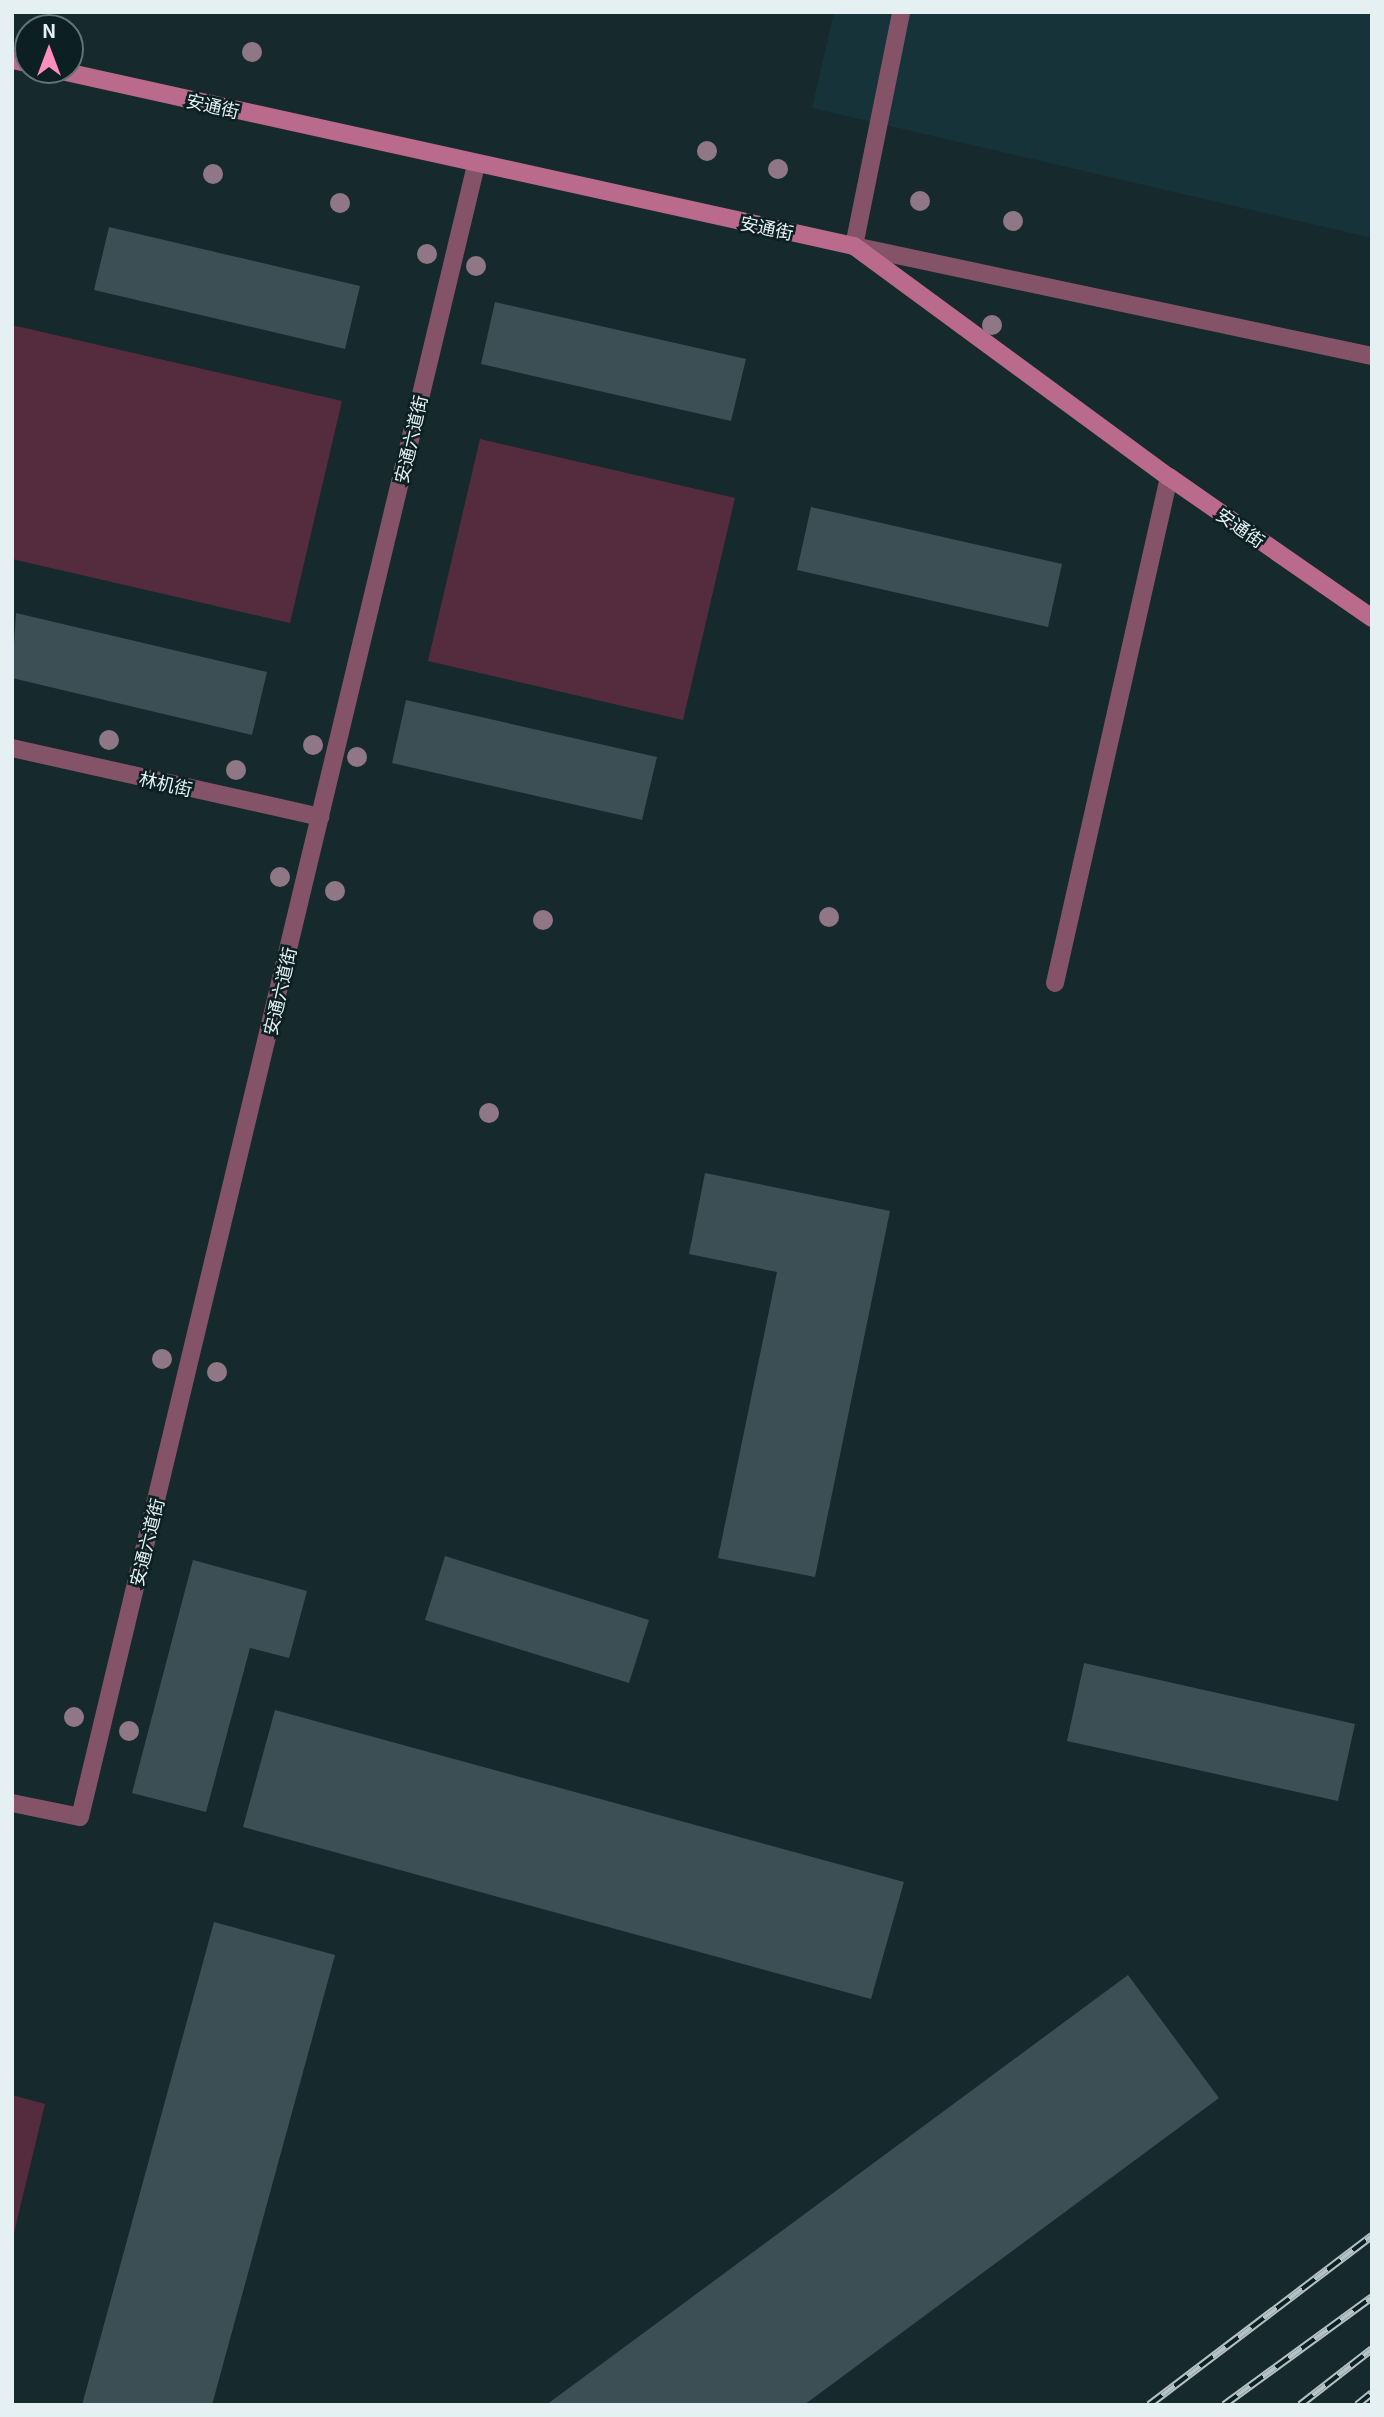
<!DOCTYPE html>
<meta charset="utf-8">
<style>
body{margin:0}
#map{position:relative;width:1384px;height:2417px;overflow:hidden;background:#16292d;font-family:Georgia,"Noto Sans SC",serif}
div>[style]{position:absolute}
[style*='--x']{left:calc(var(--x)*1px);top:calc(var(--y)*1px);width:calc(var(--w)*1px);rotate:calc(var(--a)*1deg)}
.built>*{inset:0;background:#163339}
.green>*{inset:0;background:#552c3d}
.building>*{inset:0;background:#3b4f54}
.service>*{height:18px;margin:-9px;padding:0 9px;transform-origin:9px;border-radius:9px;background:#845367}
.minor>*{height:18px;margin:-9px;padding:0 9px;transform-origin:9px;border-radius:9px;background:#845367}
.secondary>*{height:18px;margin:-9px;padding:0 9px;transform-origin:9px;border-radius:9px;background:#ba6b8c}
.rail>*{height:8px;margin-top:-4px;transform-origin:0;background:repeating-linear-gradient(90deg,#0c1f23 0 16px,#b5c2c5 0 32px);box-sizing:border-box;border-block:2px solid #b5c2c5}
.trees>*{width:20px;height:20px;margin:-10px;border-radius:50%;background:#907786}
span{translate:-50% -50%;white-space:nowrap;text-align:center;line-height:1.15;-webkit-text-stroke:5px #0c1f23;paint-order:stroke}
.street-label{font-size:18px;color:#e5f0f3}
.frame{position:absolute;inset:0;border:14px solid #e5f0f3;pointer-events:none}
.north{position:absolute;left:14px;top:14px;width:70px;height:70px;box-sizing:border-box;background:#0c1f23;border:2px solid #637376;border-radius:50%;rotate:0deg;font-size:19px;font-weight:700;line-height:28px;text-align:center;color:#e5f0f3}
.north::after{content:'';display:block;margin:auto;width:24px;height:32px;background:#fe8ebd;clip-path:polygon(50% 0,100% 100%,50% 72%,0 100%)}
</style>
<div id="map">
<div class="built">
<div style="clip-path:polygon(834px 12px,1372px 12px,1372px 238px,812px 108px)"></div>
</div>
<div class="green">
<div style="clip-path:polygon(12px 325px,342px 401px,290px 623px,12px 559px)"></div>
<div style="clip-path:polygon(480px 439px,735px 498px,683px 720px,428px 661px)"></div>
<div style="clip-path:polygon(12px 2095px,45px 2104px,12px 2241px)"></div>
</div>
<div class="building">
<div style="clip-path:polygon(109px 227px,360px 286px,345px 349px,94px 290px)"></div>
<div style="clip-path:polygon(495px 302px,746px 359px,731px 421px,481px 364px)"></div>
<div style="clip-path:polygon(811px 507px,1062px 564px,1048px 627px,797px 570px)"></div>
<div style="clip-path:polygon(16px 613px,267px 672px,252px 735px,12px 678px)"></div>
<div style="clip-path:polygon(406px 700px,657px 757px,642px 820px,392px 763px)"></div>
<div style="clip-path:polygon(705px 1173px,890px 1211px,815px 1577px,718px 1558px,777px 1272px,689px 1254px)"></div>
<div style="clip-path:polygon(445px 1556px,649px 1620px,629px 1683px,425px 1620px)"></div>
<div style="clip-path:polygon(193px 1560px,307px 1591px,289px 1658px,250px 1648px,206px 1812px,132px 1793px)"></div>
<div style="clip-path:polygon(1084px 1663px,1355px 1724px,1338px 1801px,1067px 1741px)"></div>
<div style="clip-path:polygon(275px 1710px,904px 1882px,871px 1999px,243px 1827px)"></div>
<div style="clip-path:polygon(214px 1922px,335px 1955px,212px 2405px,82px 2405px)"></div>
<div style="clip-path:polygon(1128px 1975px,1219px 2098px,804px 2405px,546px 2405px)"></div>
</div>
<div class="service">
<div style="--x:854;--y:246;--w:239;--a:-78.6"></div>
</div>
<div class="minor">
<div style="--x:854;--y:246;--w:530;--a:11.99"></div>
<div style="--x:12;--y:748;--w:316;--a:12.6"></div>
<div style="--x:1055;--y:983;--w:519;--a:-77.3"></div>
<div style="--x:12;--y:1803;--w:69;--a:11.6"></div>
<div style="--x:80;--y:1817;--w:1699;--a:-76.52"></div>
</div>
<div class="secondary">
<div style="--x:12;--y:60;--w:16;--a:11"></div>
<div style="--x:57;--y:70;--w:816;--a:12.45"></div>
<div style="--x:854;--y:246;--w:391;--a:36.3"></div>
<div style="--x:1169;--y:477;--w:247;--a:34.8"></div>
</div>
<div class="rail">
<div style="--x:1149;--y:2405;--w:280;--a:-37.2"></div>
<div style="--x:1224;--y:2405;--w:183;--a:-36.1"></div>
<div style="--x:1300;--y:2405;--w:91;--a:-37.9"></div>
<div style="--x:1357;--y:2405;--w:19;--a:-39"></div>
</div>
<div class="trees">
<div style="left:252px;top:52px"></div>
<div style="left:707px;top:151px"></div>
<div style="left:778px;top:169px"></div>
<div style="left:213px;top:174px"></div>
<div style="left:920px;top:201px"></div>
<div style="left:340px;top:203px"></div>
<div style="left:1013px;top:221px"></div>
<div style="left:427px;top:254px"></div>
<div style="left:476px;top:266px"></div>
<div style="left:992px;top:325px"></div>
<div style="left:109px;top:740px"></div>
<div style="left:313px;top:745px"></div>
<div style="left:357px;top:757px"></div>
<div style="left:236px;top:770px"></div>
<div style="left:280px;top:877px"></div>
<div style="left:335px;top:891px"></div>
<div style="left:829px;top:917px"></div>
<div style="left:543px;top:920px"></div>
<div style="left:489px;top:1113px"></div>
<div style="left:162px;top:1359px"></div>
<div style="left:217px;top:1372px"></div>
<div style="left:74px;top:1717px"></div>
<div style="left:129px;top:1731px"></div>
</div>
<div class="street-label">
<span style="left:213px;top:105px;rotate:13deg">安通街</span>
<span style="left:767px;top:227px;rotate:12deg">安通街</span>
<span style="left:410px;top:439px;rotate:-77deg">安通六道街</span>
<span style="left:1241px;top:527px;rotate:35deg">安通街</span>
<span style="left:166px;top:783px;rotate:13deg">林机街</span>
<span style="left:279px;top:991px;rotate:-77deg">安通六道街</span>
<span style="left:146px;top:1542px;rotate:-76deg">安通六道街</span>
</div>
<div class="frame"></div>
<div class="north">N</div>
</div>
